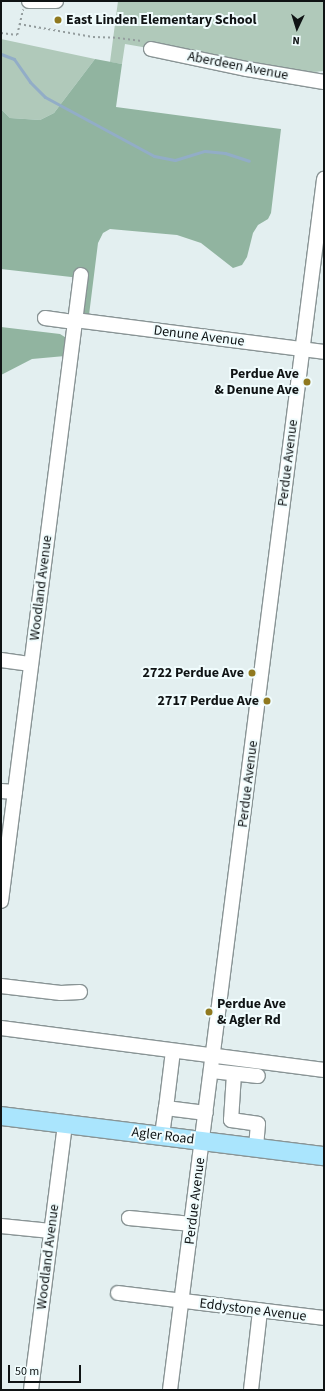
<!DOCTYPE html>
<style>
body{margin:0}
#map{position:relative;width:325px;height:1391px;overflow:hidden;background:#e3eff0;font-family:"Source Sans 3",sans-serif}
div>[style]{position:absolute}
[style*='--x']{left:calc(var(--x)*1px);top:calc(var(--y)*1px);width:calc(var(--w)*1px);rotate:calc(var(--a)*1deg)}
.green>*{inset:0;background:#b0c9ba}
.forest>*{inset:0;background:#91b4a0}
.stream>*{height:3px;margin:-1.5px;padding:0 1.5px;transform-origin:1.5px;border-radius:1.5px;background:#92adc7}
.path>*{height:1.5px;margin-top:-0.75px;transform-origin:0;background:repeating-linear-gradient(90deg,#949d9e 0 2px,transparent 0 5px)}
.roads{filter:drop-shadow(1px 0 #899495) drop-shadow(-1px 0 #899495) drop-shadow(0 1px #899495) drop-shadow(0 -1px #899495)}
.minor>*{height:14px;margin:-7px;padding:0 7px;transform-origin:7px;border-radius:7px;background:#fff}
.major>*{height:18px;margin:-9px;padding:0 9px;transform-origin:9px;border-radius:9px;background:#aae5fd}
.dots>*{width:11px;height:11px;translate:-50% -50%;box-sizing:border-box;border:2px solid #f0fcfd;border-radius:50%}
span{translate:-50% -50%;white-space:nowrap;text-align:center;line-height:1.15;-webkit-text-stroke:4px #f0fcfd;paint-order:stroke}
.poi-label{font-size:14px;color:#0f1314;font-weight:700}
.left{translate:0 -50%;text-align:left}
.right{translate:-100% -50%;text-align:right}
.street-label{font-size:14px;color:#0f1314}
.frame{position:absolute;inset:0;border:2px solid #0f1314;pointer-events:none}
.north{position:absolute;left:277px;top:8px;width:40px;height:40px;-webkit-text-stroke:3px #f0fcfd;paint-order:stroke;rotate:184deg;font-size:11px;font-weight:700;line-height:16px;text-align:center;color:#0f1314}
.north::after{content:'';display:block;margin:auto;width:14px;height:18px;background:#0f1314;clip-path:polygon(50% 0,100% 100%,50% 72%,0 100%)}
.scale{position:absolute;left:8px;top:1365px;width:73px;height:18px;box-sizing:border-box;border:2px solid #0f1314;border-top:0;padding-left:5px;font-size:12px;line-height:14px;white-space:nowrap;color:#0f1314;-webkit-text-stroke:3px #f0fcfd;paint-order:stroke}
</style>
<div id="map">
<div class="green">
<div style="clip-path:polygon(118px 1px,324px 1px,324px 71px,314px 72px,257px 67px,125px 44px,122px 64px,110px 62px)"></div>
<div style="clip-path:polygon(1px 39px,95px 59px,54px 113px,40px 120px,10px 118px,1px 109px)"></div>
</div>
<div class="forest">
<div style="clip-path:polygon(95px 59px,122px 64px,116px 107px,281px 129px,271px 213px,268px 219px,258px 225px,253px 233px,247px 257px,242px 265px,233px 268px,201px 243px,177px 235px,110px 229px,103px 233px,98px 243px,89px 315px,81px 317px,80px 278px,1px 269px,1px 109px,10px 118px,40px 120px,54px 113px)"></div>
<div style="clip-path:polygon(1px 327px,60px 334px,68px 339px,65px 356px,32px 359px,1px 375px)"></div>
</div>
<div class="stream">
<div style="--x:1;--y:54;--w:14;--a:21"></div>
<div style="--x:14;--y:59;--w:28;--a:55"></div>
<div style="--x:30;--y:82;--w:21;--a:45"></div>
<div style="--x:45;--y:97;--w:124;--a:28.4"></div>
<div style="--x:154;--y:156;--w:21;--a:11"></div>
<div style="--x:175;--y:160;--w:31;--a:-17"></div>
<div style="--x:205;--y:151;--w:20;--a:6"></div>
<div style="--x:225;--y:153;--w:25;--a:18"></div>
</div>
<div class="path">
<div style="--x:19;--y:24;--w:75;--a:10"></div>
<div style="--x:93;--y:37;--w:25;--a:2"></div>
<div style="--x:118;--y:38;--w:24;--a:7"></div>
<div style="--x:1;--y:33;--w:16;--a:7"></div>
<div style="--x:17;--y:35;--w:26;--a:-77"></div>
</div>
<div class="roads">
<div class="minor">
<div style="--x:29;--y:1;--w:27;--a:0"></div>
<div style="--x:151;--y:49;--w:98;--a:11.8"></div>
<div style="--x:247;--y:69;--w:78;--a:9.6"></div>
<div style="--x:45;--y:318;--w:30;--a:8"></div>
<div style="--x:75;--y:320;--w:251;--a:7.3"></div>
<div style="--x:1;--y:660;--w:30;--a:8"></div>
<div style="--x:1;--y:791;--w:14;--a:4"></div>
<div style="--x:1;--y:901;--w:631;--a:-82.72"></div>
<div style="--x:1;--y:986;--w:60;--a:6.7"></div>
<div style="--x:61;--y:993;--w:19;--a:-3"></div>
<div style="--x:1;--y:1028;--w:326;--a:7.4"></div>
<div style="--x:212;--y:1071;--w:46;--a:6.2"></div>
<div style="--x:234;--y:1074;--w:46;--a:93.7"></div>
<div style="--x:231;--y:1120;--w:27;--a:8"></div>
<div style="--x:258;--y:1124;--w:23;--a:95"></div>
<div style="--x:166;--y:1108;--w:57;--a:-83"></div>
<div style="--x:162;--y:1135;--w:27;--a:-82"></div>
<div style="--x:166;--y:1108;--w:40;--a:7.1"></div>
<div style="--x:129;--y:1218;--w:63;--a:5.4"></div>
<div style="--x:1;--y:1226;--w:50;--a:5.7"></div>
<div style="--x:118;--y:1293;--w:208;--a:6.9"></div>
<div style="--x:31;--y:1390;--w:268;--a:-82.7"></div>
<div style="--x:170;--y:1390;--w:1221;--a:-82.75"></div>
<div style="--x:251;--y:1390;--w:80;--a:-83.5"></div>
</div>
<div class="major">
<div style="--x:1;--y:1116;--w:325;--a:7.1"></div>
</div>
</div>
<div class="dots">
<div style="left:58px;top:20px;background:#90791f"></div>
<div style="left:307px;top:382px;background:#90791f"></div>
<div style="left:252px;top:673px;background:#90791f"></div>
<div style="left:267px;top:701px;background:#90791f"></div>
<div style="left:209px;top:1012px;background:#90791f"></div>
</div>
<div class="poi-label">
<span class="left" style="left:66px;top:20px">East Linden Elementary School</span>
<span class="right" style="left:299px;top:382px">Perdue Ave<br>&amp; Denune Ave</span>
<span class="right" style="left:244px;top:673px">2722 Perdue Ave</span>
<span class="right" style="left:259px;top:701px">2717 Perdue Ave</span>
<span class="left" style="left:217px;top:1012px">Perdue Ave<br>&amp; Agler Rd</span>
</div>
<div class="street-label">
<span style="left:238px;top:66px;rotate:11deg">Aberdeen Avenue</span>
<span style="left:199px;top:336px;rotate:7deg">Denune Avenue</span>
<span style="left:288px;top:463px;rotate:-83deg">Perdue Avenue</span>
<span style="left:41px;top:588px;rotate:-83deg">Woodland Avenue</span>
<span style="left:248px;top:784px;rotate:-83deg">Perdue Avenue</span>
<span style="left:163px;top:1136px;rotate:7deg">Agler Road</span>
<span style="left:195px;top:1201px;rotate:-83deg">Perdue Avenue</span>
<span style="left:48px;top:1257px;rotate:-83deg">Woodland Avenue</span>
<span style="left:253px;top:1310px;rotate:7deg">Eddystone Avenue</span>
</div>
<div class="frame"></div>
<div class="north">N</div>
<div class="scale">50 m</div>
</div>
